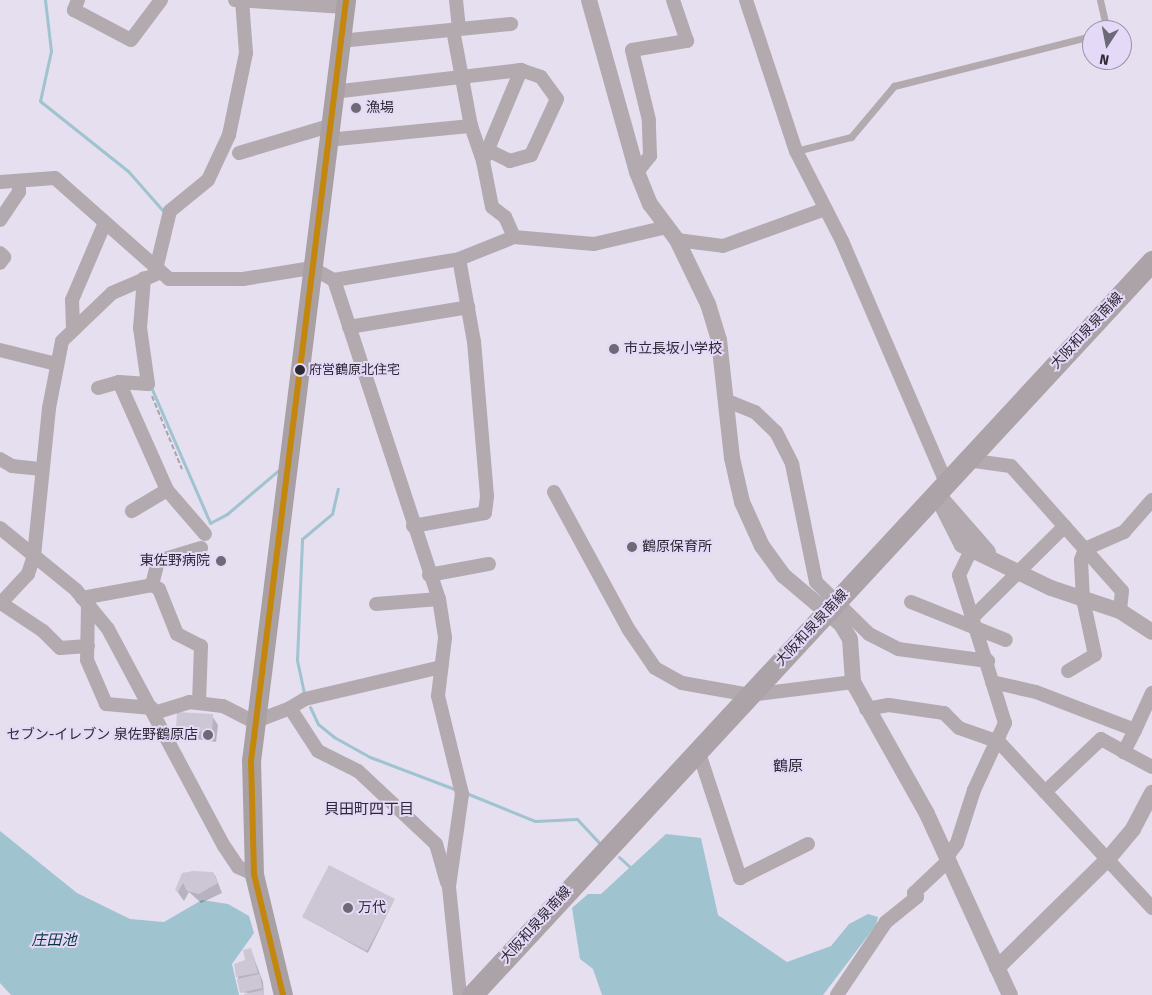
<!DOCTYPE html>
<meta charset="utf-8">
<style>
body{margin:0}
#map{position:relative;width:1152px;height:995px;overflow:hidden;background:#e5dff0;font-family:"Fira Sans","Noto Sans JP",sans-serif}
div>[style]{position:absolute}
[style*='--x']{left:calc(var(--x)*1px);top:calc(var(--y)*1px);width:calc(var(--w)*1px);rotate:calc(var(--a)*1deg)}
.water>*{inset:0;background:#a0c3d0}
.shadow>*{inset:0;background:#0003}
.stream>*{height:3px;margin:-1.5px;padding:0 1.5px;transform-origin:1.5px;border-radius:1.5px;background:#a0c3d0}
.building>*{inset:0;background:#cdc6d4}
.path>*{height:2px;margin-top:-1px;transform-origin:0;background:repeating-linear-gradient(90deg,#aba5ab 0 5px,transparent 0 7.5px)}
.service>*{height:7px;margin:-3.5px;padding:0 3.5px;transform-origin:3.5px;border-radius:3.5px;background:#b2aaae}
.minor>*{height:14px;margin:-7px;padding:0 7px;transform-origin:7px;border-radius:7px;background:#b2aaae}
.tertiary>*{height:16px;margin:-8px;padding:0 8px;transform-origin:8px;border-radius:8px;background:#b2aaae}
.secondary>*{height:19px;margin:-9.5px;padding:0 9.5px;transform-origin:9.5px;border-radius:9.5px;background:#a9a0a4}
.primary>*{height:21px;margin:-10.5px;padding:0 10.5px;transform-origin:10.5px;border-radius:10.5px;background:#aca3a9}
.bus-1>*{height:6px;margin:-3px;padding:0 3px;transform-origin:3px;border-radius:3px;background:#c4870d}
.dots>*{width:14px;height:14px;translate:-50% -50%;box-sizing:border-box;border:2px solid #e4d9f6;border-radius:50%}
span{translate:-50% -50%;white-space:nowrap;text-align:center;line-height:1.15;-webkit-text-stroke:4px #e4d9f6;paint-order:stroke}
.bus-label{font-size:13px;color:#2d2934}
.left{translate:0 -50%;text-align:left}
.poi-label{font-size:14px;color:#2d2934}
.right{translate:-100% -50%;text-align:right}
.street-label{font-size:14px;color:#2d2934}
.neighbourhood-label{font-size:15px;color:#2d2934}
.water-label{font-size:15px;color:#02363f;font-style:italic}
.north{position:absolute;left:1082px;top:20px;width:50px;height:50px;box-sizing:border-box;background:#e4d9f6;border:1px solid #9b93a8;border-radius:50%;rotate:191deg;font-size:14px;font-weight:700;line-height:20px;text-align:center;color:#2d2934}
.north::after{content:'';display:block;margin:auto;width:18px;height:22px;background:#6d6976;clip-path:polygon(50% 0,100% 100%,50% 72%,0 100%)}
</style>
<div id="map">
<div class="water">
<div style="clip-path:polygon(0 831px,77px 893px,130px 919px,164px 922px,202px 900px,228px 904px,249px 916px,254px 933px,232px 964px,239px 995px,11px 995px,0 983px)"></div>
<div style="clip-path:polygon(666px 834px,701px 838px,718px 915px,787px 962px,831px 946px,849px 924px,868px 914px,878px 917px,876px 925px,823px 995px,602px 995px,593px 969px,580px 959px,572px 908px,588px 894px,601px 894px)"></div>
</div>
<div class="shadow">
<div style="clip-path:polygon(212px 716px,218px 725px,216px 742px,183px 737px,177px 728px)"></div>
<div style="clip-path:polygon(183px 874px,215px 875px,222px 893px,201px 903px,189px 892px,184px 901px,176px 890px)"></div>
<div style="clip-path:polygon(394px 900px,368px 953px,303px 917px)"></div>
<div style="clip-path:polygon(251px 950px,263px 982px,264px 995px,241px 992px,235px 965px,247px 961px)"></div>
</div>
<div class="stream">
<div style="--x:45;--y:0;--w:51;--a:83.3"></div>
<div style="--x:51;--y:51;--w:51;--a:102.4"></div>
<div style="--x:40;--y:101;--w:112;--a:38.5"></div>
<div style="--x:128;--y:171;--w:55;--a:48.7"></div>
<div style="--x:151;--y:387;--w:148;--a:66.5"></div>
<div style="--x:210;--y:523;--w:19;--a:-28"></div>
<div style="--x:227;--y:514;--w:70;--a:-40.3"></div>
<div style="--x:304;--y:693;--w:34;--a:-102"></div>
<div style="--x:297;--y:660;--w:121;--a:-87.6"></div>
<div style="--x:302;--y:539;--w:39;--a:-40"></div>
<div style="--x:332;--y:514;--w:26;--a:-77"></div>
<div style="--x:310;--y:707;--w:19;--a:65"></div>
<div style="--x:318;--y:724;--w:21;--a:39"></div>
<div style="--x:334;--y:737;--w:41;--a:29.1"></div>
<div style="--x:370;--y:757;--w:93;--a:20.8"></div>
<div style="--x:466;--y:793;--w:74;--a:22.1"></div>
<div style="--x:535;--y:821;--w:42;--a:-2.7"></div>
<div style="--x:577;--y:819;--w:33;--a:47"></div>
<div style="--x:619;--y:857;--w:15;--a:42"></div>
</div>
<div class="building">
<div style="clip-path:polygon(177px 712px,213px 714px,212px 733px,176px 728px)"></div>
<div style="clip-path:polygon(329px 865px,395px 899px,367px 951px,302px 917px)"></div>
<div style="clip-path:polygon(193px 871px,213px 872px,218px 883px,199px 894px,187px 891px,183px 883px,178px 892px,175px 890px,182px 873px)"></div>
<div style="clip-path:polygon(251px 948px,258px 973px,236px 977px,234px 964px,245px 960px,243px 950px)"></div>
<div style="clip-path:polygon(260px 974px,262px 988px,240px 993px,237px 979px)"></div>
<div style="clip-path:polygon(263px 990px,264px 995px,244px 995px,244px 994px)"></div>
</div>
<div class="path">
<div style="--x:152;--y:396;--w:79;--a:67.7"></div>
</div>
<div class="service">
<div style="--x:1100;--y:0;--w:31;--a:77"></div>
<div style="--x:796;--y:151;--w:57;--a:-14.3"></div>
<div style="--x:851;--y:137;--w:67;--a:-49.9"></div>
<div style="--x:894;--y:86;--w:204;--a:-14.2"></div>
</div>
<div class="minor">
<div style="--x:78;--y:0;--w:11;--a:112"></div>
<div style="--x:74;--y:10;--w:64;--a:27.8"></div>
<div style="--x:131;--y:40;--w:50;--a:-53.1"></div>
<div style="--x:235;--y:0;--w:110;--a:3.6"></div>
<div style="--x:456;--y:0;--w:29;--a:84"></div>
<div style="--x:746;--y:0;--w:159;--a:71.7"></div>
<div style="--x:796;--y:151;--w:101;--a:62.9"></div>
<div style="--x:842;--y:241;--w:263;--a:66.7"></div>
<div style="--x:453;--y:30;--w:98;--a:79.4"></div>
<div style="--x:471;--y:126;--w:37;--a:71"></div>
<div style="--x:340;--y:41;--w:172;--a:-5.7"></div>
<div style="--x:333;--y:92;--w:189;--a:-6.7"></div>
<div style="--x:521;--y:70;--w:21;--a:19"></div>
<div style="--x:541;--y:77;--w:27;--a:54"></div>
<div style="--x:557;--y:99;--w:62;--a:114.9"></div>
<div style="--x:531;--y:155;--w:22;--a:164"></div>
<div style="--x:510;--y:161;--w:25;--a:-154"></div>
<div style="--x:327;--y:140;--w:145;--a:-5.6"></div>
<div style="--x:239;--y:153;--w:94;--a:-16.7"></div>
<div style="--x:637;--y:172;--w:21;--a:-51"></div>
<div style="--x:650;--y:156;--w:36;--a:-92"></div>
<div style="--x:649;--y:120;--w:72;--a:-103.7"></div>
<div style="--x:632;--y:50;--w:56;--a:-9.3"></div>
<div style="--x:687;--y:41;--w:43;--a:-108.9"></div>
<div style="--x:0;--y:182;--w:55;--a:-4.2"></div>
<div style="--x:55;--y:178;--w:152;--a:41.5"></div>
<div style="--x:169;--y:279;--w:74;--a:0"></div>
<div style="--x:243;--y:279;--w:70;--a:-9.1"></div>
<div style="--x:312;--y:268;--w:25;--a:29"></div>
<div style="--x:334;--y:280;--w:336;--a:71.8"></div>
<div style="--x:439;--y:599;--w:39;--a:81"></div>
<div style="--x:445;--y:638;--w:58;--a:96.9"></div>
<div style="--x:438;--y:696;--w:101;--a:76.2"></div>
<div style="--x:462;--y:794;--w:94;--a:98"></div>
<div style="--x:449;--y:887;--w:109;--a:84.2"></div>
<div style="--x:0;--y:220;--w:34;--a:-56"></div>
<div style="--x:19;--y:192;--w:11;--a:-90"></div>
<div style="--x:514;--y:237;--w:22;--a:-114"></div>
<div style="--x:505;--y:217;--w:16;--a:-142"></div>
<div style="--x:492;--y:207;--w:47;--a:-101.1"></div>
<div style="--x:483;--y:161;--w:99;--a:-67.3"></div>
<div style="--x:677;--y:240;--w:46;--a:7.4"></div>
<div style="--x:723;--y:246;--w:109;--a:-19.9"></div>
<div style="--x:0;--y:253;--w:6;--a:45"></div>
<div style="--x:4;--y:257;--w:7;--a:124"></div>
<div style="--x:156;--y:269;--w:60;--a:-76.4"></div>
<div style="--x:170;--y:211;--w:49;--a:-39.2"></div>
<div style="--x:208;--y:180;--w:50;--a:-65"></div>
<div style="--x:229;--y:135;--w:84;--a:-78.3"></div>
<div style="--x:246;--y:53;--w:53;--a:-94.3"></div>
<div style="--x:334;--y:280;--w:127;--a:-9.5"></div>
<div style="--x:459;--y:259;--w:59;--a:-21.8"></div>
<div style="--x:514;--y:237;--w:80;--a:5"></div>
<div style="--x:594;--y:244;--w:75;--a:-13.1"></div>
<div style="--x:349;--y:327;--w:121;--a:-9.5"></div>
<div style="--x:73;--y:328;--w:28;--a:-92"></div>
<div style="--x:72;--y:300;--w:82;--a:-66.9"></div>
<div style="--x:0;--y:350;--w:58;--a:14"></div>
<div style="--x:119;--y:382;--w:118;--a:66"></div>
<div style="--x:167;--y:490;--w:41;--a:149"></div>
<div style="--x:98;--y:388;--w:22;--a:-16"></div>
<div style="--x:119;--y:382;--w:29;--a:4"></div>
<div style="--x:148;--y:384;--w:57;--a:-98.1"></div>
<div style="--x:140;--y:328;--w:50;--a:-85.4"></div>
<div style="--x:725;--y:400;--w:32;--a:22"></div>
<div style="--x:755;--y:412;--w:29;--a:44"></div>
<div style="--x:776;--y:432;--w:36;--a:63"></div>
<div style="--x:792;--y:464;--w:120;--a:78.5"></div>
<div style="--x:816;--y:582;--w:74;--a:44.5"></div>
<div style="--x:869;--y:634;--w:33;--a:27"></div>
<div style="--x:898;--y:649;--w:91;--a:7.6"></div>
<div style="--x:0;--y:459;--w:14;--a:30"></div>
<div style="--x:12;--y:466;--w:30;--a:6"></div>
<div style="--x:967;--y:460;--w:44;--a:7.8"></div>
<div style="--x:1011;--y:466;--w:167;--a:48.4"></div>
<div style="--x:1122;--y:591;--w:20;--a:96"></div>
<div style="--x:167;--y:490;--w:58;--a:49.2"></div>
<div style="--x:554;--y:492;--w:157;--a:61.5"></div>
<div style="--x:629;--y:630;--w:46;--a:55.6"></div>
<div style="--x:655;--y:668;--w:31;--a:29"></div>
<div style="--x:682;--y:683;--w:69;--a:10"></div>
<div style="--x:750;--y:695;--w:104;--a:-7.2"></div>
<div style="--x:413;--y:526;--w:73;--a:-10.2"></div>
<div style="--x:485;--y:513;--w:17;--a:-83"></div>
<div style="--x:487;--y:496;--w:155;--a:-94.8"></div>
<div style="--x:474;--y:342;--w:84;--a:-100.2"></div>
<div style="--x:0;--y:528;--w:98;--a:39.2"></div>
<div style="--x:76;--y:590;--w:50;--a:50.6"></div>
<div style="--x:108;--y:629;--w:246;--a:61.9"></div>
<div style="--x:224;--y:846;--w:25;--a:56"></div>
<div style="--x:238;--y:867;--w:17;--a:24"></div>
<div style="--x:429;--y:575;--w:61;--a:-10.4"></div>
<div style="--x:152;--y:585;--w:25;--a:-76"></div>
<div style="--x:158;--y:561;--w:45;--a:-16.8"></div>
<div style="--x:82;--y:598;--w:71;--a:-10.5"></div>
<div style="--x:152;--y:585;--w:8;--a:30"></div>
<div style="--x:159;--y:589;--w:48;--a:68.2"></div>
<div style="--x:177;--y:634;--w:27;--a:27"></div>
<div style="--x:201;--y:646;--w:57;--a:92"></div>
<div style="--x:911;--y:602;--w:102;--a:21.8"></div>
<div style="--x:1;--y:603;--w:50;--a:33.7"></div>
<div style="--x:43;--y:631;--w:24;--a:45"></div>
<div style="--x:60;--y:648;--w:28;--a:-4"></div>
<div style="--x:0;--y:604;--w:41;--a:-47"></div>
<div style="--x:28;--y:574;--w:19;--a:-72"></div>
<div style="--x:34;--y:556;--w:149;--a:-84.2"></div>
<div style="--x:49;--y:408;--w:68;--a:-79"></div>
<div style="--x:62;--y:341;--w:69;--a:-43.8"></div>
<div style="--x:112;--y:293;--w:53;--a:-23.2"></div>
<div style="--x:376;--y:604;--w:63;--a:-4.5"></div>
<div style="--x:88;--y:605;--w:55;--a:91"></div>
<div style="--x:87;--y:660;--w:48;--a:66.6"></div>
<div style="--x:106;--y:704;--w:46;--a:5"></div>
<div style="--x:973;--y:617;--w:129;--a:-44.7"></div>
<div style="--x:1068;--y:671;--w:31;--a:-31"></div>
<div style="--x:1095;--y:655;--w:57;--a:-102.1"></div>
<div style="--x:1083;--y:599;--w:39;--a:-93"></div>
<div style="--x:1081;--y:560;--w:12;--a:-70"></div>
<div style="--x:1085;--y:549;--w:43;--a:-23.6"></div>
<div style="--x:1124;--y:532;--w:43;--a:-48.8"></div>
<div style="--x:992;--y:682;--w:45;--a:12.8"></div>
<div style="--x:1036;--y:692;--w:106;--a:21"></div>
<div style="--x:1135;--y:730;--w:25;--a:117"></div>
<div style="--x:1124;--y:752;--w:32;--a:28"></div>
<div style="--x:290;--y:708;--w:17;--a:-31"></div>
<div style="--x:305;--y:699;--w:140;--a:-13.2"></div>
<div style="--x:866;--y:709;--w:23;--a:-10"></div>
<div style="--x:889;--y:705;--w:56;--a:8.3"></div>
<div style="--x:944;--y:713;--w:21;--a:45"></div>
<div style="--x:959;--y:728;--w:42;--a:19.3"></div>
<div style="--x:999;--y:742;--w:226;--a:47.3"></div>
<div style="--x:154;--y:713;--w:37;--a:-17"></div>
<div style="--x:189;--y:702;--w:34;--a:7"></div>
<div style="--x:223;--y:706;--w:35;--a:27"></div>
<div style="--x:254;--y:722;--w:39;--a:-21"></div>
<div style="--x:290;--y:708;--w:51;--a:56.9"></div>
<div style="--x:318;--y:751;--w:45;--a:26.6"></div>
<div style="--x:358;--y:771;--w:107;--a:43.1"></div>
<div style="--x:436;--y:844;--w:40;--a:74"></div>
<div style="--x:1135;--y:730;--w:41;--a:-65.3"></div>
<div style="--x:698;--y:750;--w:135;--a:71.8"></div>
<div style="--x:740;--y:878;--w:76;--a:-26.6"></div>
<div style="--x:1045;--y:792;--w:77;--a:-43.4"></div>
<div style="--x:1101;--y:739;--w:26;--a:29"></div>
<div style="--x:947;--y:857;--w:17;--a:-54"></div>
<div style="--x:957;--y:843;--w:56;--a:-72.2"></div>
<div style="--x:974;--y:790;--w:74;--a:-65.2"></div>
<div style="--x:1005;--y:723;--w:155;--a:-107.3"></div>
<div style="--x:959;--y:575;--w:30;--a:-64"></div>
<div style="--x:837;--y:995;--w:88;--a:-56.1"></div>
<div style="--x:886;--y:922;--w:40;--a:-39"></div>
<div style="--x:917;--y:897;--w:5;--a:-127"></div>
<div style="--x:914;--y:893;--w:48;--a:-43.3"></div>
</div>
<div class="tertiary">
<div style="--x:589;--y:0;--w:179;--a:74.4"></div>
<div style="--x:637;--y:172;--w:35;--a:68"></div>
<div style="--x:650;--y:204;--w:45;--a:53.1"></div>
<div style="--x:677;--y:240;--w:71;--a:64.2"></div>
<div style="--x:708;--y:304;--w:38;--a:73"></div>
<div style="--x:719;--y:340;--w:119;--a:83.7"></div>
<div style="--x:732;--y:458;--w:45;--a:77.2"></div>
<div style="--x:742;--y:502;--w:48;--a:65.6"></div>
<div style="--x:762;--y:546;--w:37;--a:54"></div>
<div style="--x:784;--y:576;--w:75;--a:40.1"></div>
<div style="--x:841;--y:624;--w:17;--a:59"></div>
<div style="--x:850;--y:639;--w:43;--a:86"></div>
<div style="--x:853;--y:682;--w:151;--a:60.7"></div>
<div style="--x:927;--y:814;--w:199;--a:65.4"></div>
<div style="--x:936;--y:494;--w:57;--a:63"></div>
<div style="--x:962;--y:545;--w:99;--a:25.8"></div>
<div style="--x:1051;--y:588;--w:73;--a:18.4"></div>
<div style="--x:1120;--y:611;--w:38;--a:33"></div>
<div style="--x:940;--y:497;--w:73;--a:48.9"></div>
<div style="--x:997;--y:968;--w:156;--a:-44.5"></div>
<div style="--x:1108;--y:859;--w:39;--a:-50"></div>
<div style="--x:1133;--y:829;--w:41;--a:-62.2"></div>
</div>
<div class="secondary">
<div style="--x:283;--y:995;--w:124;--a:-103.5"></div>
<div style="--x:254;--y:874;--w:113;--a:-91.5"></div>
<div style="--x:251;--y:761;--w:767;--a:-82.88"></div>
</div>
<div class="primary">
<div style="--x:472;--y:995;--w:1001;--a:-47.19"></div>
</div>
<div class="bus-1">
<div style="--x:283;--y:995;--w:124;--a:-103.5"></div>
<div style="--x:254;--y:874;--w:113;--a:-91.5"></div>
<div style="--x:251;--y:761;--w:767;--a:-82.88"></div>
</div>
<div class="dots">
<div style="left:356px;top:108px;background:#6d6976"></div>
<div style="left:614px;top:349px;background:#6d6976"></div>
<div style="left:300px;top:370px;background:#2d2934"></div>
<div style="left:632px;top:547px;background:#6d6976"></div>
<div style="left:221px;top:561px;background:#6d6976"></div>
<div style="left:208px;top:735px;background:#6d6976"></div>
<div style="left:348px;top:908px;background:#6d6976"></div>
</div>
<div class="bus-label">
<span class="left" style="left:309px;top:370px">府営鶴原北住宅</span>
</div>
<div class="poi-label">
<span class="left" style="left:366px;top:108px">漁場</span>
<span class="left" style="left:624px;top:349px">市立長坂小学校</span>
<span class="left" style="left:642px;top:547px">鶴原保育所</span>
<span class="right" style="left:210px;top:561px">東佐野病院</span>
<span class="right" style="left:198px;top:735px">セブン-イレブン 泉佐野鶴原店</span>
<span class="left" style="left:358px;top:908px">万代</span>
</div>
<div class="street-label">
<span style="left:1087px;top:331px;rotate:-47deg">大阪和泉泉南線</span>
<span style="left:812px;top:628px;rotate:-47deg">大阪和泉泉南線</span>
<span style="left:536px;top:925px;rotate:-48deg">大阪和泉泉南線</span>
</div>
<div class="neighbourhood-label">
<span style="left:788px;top:767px">鶴原</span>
<span style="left:369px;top:810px">貝田町四丁目</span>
</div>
<div class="water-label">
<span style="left:54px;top:941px">庄田池</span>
</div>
<div class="north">N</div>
</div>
